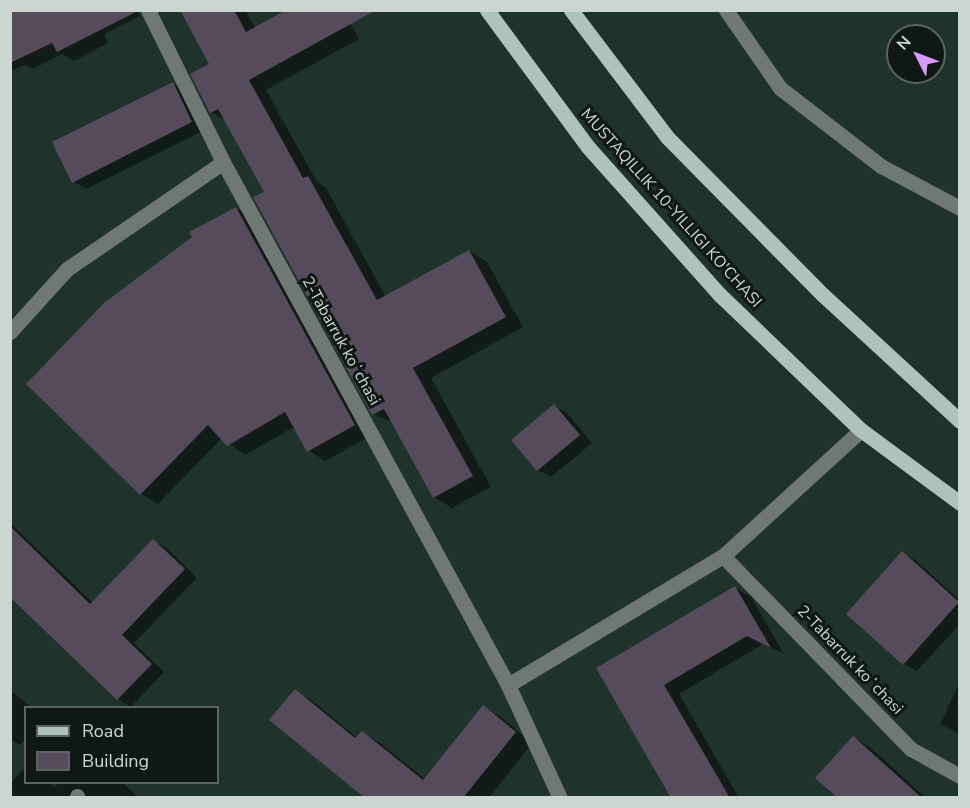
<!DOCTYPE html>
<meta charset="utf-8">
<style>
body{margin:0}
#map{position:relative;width:970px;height:808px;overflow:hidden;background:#20332b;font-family:"Nunito Sans",sans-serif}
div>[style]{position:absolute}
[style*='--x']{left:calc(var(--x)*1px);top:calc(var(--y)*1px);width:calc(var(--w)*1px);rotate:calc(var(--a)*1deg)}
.shadow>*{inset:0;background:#0007}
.building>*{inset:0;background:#554b5b}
.minor>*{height:15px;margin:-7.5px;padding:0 7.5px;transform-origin:7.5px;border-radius:7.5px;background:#6f7874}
.major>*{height:15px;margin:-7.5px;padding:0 7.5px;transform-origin:7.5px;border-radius:7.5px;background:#b0c3bb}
span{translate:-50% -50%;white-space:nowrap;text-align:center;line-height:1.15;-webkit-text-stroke:6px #101815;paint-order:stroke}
.street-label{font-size:16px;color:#cbd6d1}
.frame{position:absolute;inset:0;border:12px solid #cbd6d1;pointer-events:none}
.legend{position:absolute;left:24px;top:706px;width:195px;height:78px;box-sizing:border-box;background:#101815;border:2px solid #5b6460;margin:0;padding:8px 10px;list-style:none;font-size:18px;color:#cbd6d1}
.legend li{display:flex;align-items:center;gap:12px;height:30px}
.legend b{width:30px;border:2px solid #5b6460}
.north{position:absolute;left:886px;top:24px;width:60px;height:60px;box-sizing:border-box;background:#101815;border:2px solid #5b6460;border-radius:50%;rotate:312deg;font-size:16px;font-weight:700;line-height:24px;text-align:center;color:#cbd6d1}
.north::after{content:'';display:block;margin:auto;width:21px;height:27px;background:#d79bf9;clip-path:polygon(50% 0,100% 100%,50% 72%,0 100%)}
</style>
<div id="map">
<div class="shadow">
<div style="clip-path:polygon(10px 10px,137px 10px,140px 16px,104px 34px,108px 43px,74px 61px,62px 54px,33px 69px,25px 65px,10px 72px)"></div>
<div style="clip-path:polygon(181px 10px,245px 10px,256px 29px,343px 10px,359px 39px,266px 90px,317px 182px,326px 188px,386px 297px,469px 251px,487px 262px,523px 327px,431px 378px,491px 487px,452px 508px,434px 497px,394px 423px,373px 414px,266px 192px,226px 121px,211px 112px,211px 65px)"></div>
<div style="clip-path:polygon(173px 84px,186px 92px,205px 130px,86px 189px,73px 181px)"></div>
<div style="clip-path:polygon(236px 208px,254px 219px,372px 435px,325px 461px,308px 450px,294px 427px,245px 455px,222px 438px,158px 504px,141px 494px)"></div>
<div style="clip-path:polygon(554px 406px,568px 414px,592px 443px,551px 477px,538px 470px)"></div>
<div style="clip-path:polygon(10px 523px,93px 603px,153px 541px,167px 548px,197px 578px,134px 643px,164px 672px,131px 707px,118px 699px,10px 594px)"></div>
<div style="clip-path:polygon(902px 553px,915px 560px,960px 600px,960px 624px,917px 671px,904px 664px)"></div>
<div style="clip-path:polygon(735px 588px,751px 597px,784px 654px,763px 644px,679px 694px,739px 798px,673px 798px,598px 668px)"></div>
<div style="clip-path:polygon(960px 682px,960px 734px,940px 724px)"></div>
<div style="clip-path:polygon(10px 690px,32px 708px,26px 708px,26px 739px,20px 745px,10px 739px)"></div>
<div style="clip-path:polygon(295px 691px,313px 701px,357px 738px,362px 732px,380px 743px,425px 779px,483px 707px,501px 717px,532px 743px,489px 798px,368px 798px)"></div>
<div style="clip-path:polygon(853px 738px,870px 747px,926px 798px,840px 798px)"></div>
<div style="clip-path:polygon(25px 767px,26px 782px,49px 782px,55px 787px,59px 782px,122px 782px,139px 798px,10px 798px,10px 784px)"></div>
</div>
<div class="building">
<div style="clip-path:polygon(10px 10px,138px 10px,138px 11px,57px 52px,52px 43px,10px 63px)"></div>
<div style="clip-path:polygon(180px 10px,234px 10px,246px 32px,286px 10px,376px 10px,249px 80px,303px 178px,308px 176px,377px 300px,469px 250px,506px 317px,413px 368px,473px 476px,433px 498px,384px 409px,372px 415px,253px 197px,264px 192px,218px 109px,210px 113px,190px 74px,209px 64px)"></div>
<div style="clip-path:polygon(173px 82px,192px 122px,72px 183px,52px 142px)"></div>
<div style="clip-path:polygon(236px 207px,355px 425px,307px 452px,285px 412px,227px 446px,208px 425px,140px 495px,26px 384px,104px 303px,192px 237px,189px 232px)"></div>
<div style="clip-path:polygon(554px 404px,580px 435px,537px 471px,511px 440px)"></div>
<div style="clip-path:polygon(10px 526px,90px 604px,153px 539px,185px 569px,122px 635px,152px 664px,117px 700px,10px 597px)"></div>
<div style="clip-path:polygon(902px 551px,959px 602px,903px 665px,846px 614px)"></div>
<div style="clip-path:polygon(735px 586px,771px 648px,747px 636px,664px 685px,730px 798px,671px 798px,596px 668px)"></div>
<div style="clip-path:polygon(295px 689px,355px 738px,362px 731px,423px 780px,483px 705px,516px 732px,463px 798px,365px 798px,269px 720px)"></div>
<div style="clip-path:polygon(853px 736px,881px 761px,922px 798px,838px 798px,815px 778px)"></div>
</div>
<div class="minor">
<div style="--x:148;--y:10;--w:169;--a:63.7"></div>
<div style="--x:223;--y:162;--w:596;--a:61.41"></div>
<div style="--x:508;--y:685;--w:124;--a:65.3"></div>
<div style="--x:726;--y:10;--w:95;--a:55.3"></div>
<div style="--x:780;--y:88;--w:128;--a:37.7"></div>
<div style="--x:881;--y:166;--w:89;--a:28"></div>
<div style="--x:10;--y:332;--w:85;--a:-47.9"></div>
<div style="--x:67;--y:269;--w:189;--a:-34.4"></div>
<div style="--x:723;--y:556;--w:269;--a:45.8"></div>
<div style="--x:911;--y:749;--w:56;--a:28.9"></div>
<div style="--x:508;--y:685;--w:251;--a:-31"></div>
<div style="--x:723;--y:556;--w:187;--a:-42.4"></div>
<div style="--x:77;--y:796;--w:2;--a:63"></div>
</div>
<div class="major">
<div style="--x:487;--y:10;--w:170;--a:53.6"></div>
<div style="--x:588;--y:147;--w:198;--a:48.3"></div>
<div style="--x:720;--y:295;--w:195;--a:43.8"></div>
<div style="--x:861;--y:430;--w:123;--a:36.4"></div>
<div style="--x:571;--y:10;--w:159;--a:52.9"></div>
<div style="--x:667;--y:137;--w:222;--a:45.4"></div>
<div style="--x:823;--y:295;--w:186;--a:42.6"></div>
</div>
<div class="street-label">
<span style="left:671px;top:208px;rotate:48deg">MUSTAQILLIK 10-YILLIGI KO'CHASI</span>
<span style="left:341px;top:341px;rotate:61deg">2-Tabarruk koʻchasi</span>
<span style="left:850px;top:660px;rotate:46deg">2-Tabarruk koʻchasi</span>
</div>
<div class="frame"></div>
<ul class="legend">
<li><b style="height:8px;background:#b0c3bb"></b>Road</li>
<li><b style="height:16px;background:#554b5b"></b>Building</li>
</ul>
<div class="north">N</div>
</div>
